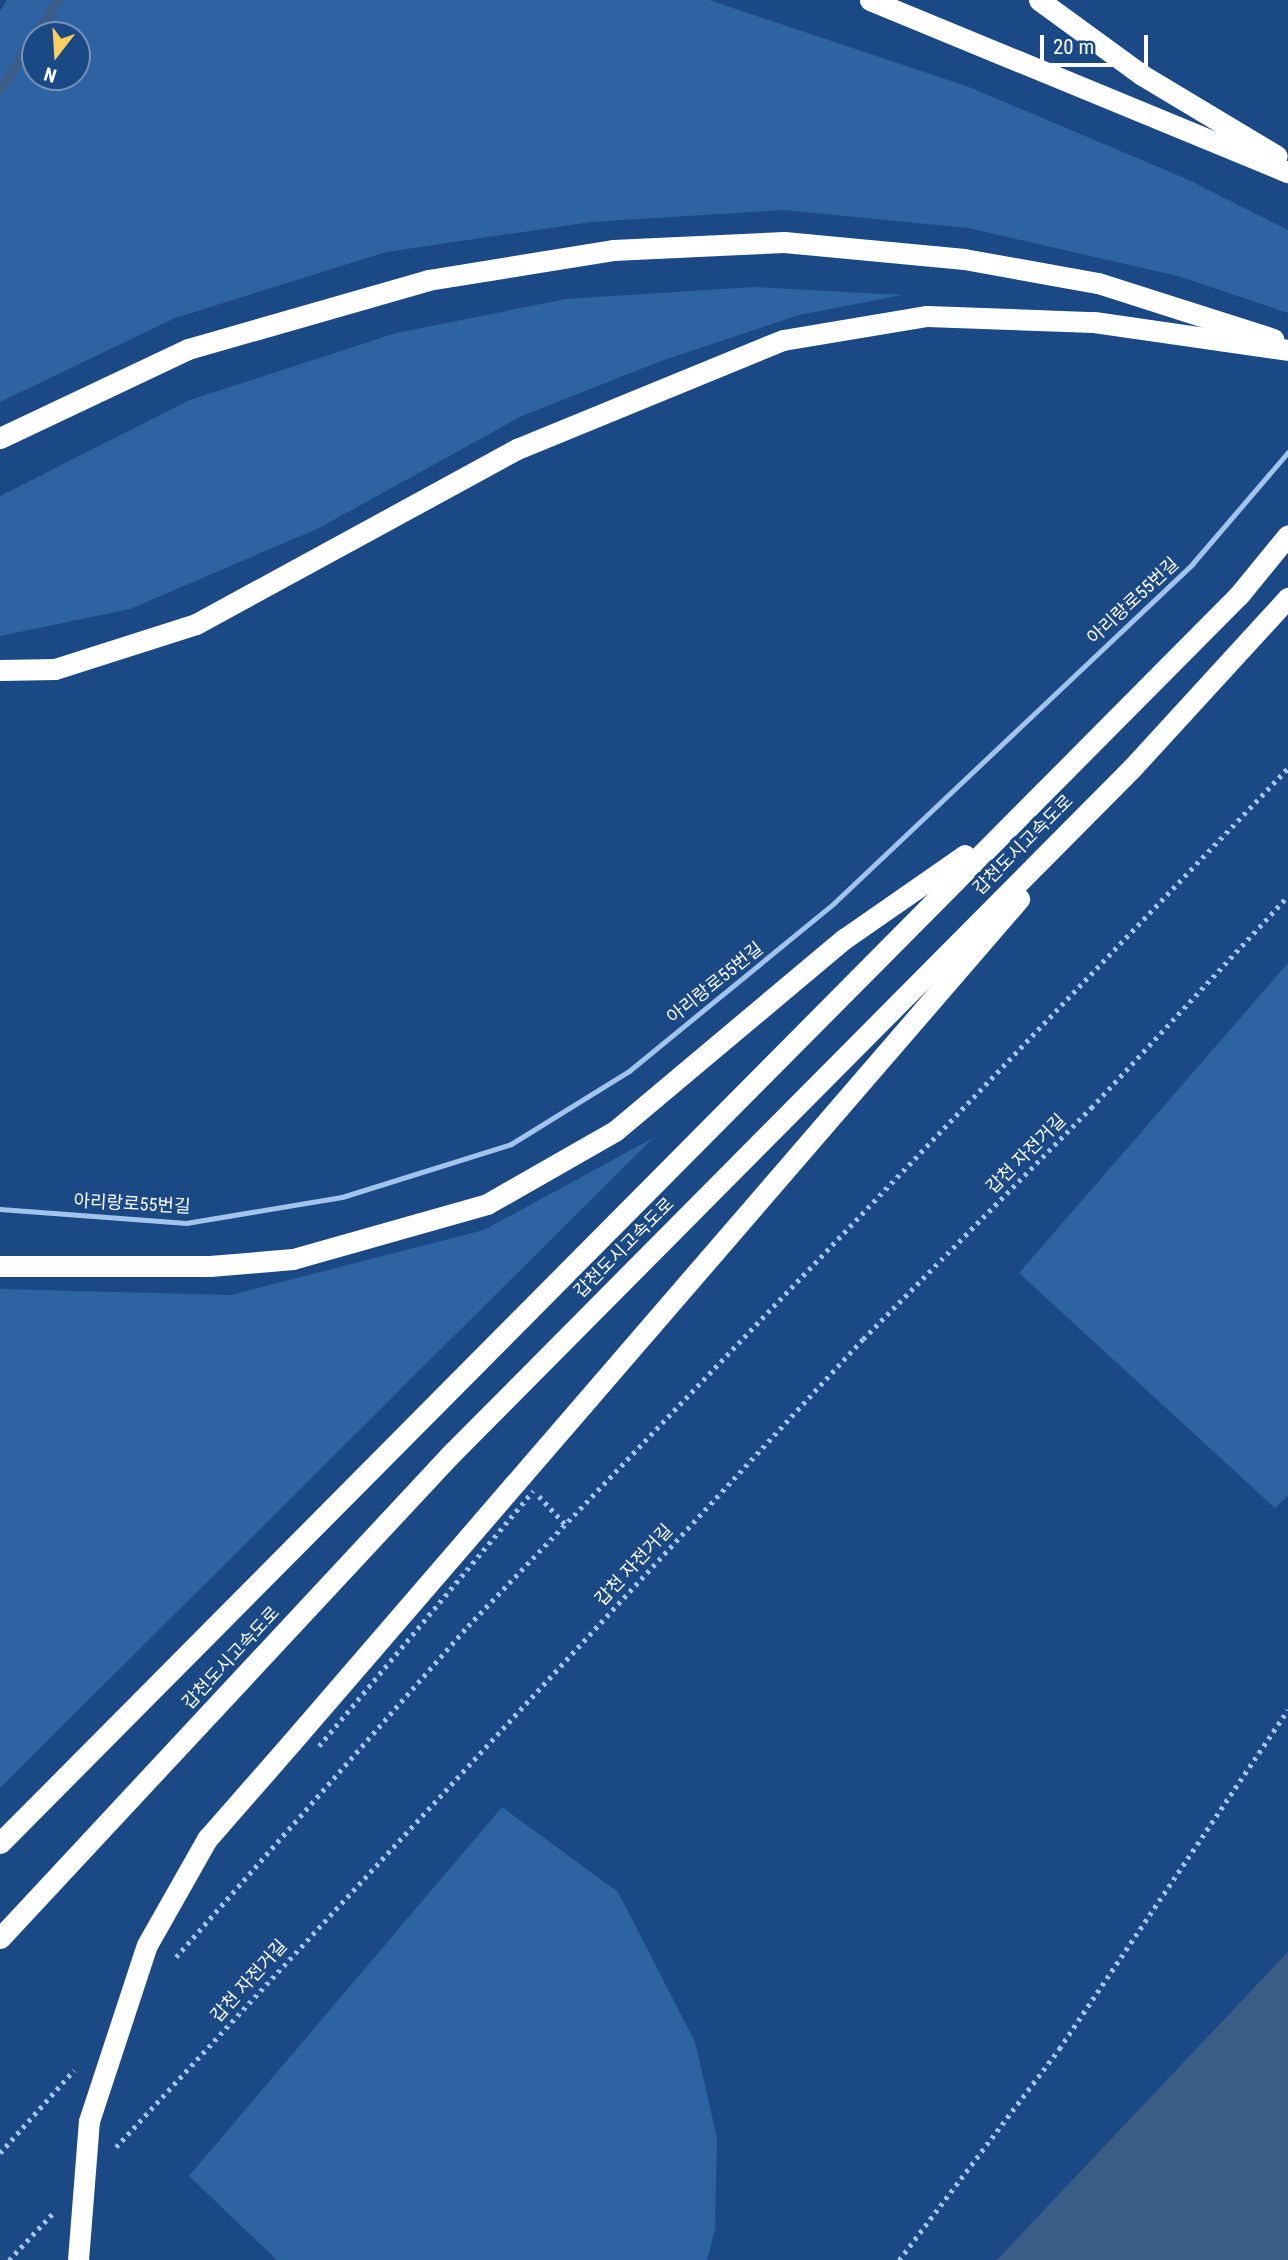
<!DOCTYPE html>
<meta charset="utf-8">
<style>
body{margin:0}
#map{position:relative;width:1288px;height:2260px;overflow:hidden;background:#1b4985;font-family:"Roboto Condensed","Noto Sans KR",sans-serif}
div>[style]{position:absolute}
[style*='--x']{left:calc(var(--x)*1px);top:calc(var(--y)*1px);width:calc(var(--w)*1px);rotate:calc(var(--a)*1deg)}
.green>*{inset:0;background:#2e63a3}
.water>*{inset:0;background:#3a5d88}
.stream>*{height:10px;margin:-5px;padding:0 5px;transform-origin:5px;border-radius:5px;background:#3a5d88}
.path>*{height:4.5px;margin-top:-2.25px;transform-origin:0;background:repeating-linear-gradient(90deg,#a2c3eb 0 3.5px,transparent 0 8.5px)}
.lane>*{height:5px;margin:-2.5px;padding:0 2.5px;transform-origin:2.5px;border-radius:2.5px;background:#a2c3eb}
.highway>*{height:21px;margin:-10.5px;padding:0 10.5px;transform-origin:10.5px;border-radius:10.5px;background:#fff}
.path-bridge>*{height:4.5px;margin-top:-2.25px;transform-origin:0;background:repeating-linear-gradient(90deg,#a2c3eb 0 3.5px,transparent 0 8.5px)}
.highway-bridge>*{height:21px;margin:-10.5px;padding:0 10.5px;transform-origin:10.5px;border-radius:10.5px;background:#fff}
span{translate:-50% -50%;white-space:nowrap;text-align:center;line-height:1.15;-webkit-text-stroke:6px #1b4985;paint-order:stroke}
.street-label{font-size:18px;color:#fff}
.north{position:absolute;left:21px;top:21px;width:70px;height:70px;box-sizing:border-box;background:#1b4985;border:2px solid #7692b6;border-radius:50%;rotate:197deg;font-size:19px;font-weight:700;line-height:28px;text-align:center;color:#fff}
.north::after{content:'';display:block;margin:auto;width:24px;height:32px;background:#fdcf5e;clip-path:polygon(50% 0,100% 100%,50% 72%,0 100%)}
.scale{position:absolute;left:1040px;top:35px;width:108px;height:32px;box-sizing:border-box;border:4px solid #fff;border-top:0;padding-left:9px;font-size:21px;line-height:24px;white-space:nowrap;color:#fff;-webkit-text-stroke:5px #1b4985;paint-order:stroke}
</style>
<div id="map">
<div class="green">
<div style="clip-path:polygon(evenodd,7px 0,709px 0,969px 87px,1189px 180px,1288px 230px,1288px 313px,1178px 276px,968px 228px,784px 210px,591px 222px,386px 252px,175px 318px,0 402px,0 11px,7px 0,35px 35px,77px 35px,77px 77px,35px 77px,35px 35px)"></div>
<div style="clip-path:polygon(754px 287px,902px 295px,799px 315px,661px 361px,522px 416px,319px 528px,130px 609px,0 636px,0 496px,190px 400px,396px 333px,566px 299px)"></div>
<div style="clip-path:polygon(1288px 963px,1288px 1496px,1275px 1508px,1019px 1273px)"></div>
<div style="clip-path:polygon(653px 1138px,0 1788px,0 1289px,231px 1295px,484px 1230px)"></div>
<div style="clip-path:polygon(502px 1807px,618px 1892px,695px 2042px,717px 2138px,715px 2229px,707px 2260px,277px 2260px,189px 2176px)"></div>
</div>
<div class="water">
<div style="clip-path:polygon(1288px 1951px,1288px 2260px,997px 2260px,1283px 1957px)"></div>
</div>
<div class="stream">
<div style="--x:36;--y:35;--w:42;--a:-56.7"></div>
<div style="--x:0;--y:90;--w:64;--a:-56.6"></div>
</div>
<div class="path">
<div style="--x:539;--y:1496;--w:38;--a:47"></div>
<div style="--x:176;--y:1957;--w:441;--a:-48.6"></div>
<div style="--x:468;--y:1626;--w:1187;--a:-46.3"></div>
<div style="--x:116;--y:2147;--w:1100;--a:-47.25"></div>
<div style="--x:863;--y:1339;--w:325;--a:-45.4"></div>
<div style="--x:1091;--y:1108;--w:289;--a:-47.1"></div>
<div style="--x:0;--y:2153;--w:111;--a:-48.3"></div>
<div style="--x:9;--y:2260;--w:63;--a:-46.9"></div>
<div style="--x:899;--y:2260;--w:265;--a:-52.8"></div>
<div style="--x:1059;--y:2049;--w:409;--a:-56"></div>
</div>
<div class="lane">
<div style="--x:0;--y:1209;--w:187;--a:4.3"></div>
<div style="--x:186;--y:1223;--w:158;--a:-9.5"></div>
<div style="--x:342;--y:1197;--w:177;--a:-17.4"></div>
<div style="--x:511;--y:1144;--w:139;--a:-31.7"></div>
<div style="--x:629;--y:1071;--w:265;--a:-39.3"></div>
<div style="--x:834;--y:903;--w:494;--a:-43.4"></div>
<div style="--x:1193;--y:563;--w:146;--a:-49.4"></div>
</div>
<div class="highway">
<div style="--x:870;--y:0;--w:452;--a:22.4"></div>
<div style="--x:1039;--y:0;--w:127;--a:36.1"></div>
<div style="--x:1142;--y:75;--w:157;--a:31"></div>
<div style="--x:0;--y:438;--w:208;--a:-25.3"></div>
<div style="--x:188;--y:349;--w:250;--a:-16"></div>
<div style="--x:428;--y:280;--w:187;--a:-9.2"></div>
<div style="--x:613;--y:250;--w:171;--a:-2.7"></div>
<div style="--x:784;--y:242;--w:181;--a:5.4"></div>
<div style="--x:964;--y:259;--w:136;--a:10.2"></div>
<div style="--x:1098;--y:283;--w:184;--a:17.7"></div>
<div style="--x:0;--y:670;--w:55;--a:-1"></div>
<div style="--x:55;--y:669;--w:148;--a:-17.7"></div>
<div style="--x:196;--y:624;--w:366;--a:-28.6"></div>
<div style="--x:517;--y:449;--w:287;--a:-22.3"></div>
<div style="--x:783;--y:340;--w:146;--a:-9.5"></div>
<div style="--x:927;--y:316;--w:167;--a:2.1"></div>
<div style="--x:1094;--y:322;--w:196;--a:8.2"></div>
<div style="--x:0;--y:1266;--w:210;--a:0"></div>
<div style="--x:210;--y:1266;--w:83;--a:-4.8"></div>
<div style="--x:293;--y:1259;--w:202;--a:-15.8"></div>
<div style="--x:487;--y:1204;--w:147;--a:-29.7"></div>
<div style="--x:615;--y:1131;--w:299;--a:-40"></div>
<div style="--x:844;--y:939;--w:147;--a:-34.8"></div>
<div style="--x:291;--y:1743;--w:1115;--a:-49.22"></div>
<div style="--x:0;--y:1843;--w:1759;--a:-45.21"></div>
<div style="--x:1239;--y:595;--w:77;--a:-50.8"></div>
<div style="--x:0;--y:1938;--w:659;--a:-47.03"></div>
<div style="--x:449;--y:1456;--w:969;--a:-45.21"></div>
<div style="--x:1132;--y:768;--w:231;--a:-47.5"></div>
</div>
<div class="path-bridge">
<div style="--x:319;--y:1746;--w:333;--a:-50"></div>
</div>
<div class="highway-bridge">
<div style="--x:78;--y:2260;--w:139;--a:-85.5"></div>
<div style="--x:89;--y:2121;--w:185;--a:-71.8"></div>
<div style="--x:147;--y:1945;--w:122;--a:-60.5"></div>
<div style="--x:207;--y:1839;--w:128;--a:-48.8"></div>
</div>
<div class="street-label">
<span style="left:1133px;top:601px;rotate:-43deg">아리랑로55번길</span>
<span style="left:1023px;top:845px;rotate:-45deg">갑천도시고속도로</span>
<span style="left:715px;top:983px;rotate:-39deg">아리랑로55번길</span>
<span style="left:1026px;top:1154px;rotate:-45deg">갑천 자전거길</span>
<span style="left:132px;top:1204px;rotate:3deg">아리랑로55번길</span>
<span style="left:624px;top:1248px;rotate:-45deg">갑천도시고속도로</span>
<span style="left:634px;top:1565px;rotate:-47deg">갑천 자전거길</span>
<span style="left:231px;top:1658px;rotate:-47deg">갑천도시고속도로</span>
<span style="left:249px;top:1981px;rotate:-48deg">갑천 자전거길</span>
</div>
<div class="north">N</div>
<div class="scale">20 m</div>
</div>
